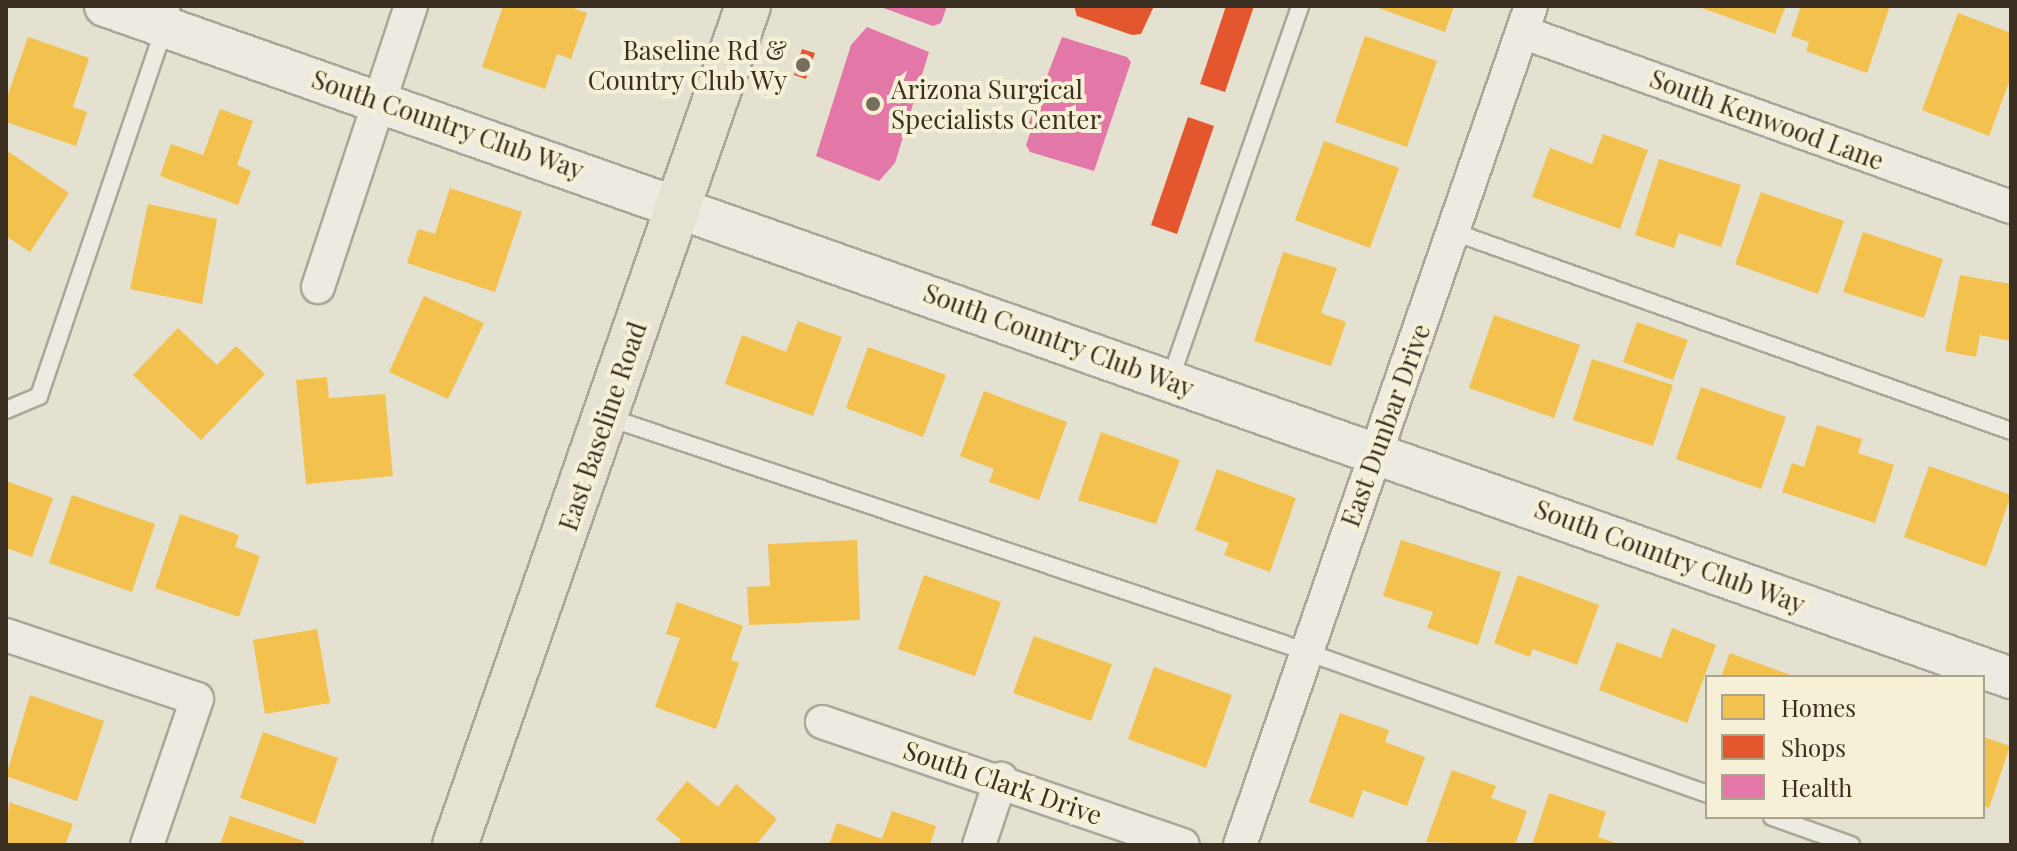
<!DOCTYPE html>
<style>
body{margin:0}
#map{position:relative;width:2017px;height:851px;overflow:hidden;background:#e5e1d0;font-family:"Playfair Display",serif}
div>[style]{position:absolute}
[style*='--x']{left:calc(var(--x)*1px);top:calc(var(--y)*1px);width:calc(var(--w)*1px);rotate:calc(var(--a)*1deg)}
.homes>*{inset:0;background:#f2c14e}
.shops>*{inset:0;background:#e4572e}
.health>*{inset:0;background:#e377a8}
.roads{filter:drop-shadow(2px 0 #aaa698) drop-shadow(-2px 0 #aaa698) drop-shadow(0 2px #aaa698) drop-shadow(0 -2px #aaa698)}
.service>*{height:16px;margin:-8px;padding:0 8px;transform-origin:8px;border-radius:8px;background:#edeae1}
.minor>*{height:32px;margin:-16px;padding:0 16px;transform-origin:16px;border-radius:16px;background:#edeae1}
.tertiary>*{height:40px;margin:-20px;padding:0 20px;transform-origin:20px;border-radius:20px;background:#edeae1}
.primary>*{height:44px;margin:-22px;padding:0 22px;transform-origin:22px;border-radius:22px;background:#e5e2d3}
.dots>*{width:22px;height:22px;translate:-50% -50%;box-sizing:border-box;border:4px solid #f5f0d6;border-radius:50%}
span{translate:-50% -50%;white-space:nowrap;text-align:center;line-height:1.15;-webkit-text-stroke:8px #f5f0d6;paint-order:stroke}
.poi-label{font-size:26px;color:#3a2f20}
.right{translate:-100% -50%;text-align:right}
.left{translate:0 -50%;text-align:left}
.street-label{font-size:26px;color:#3a2f20}
.frame{position:absolute;inset:0;border:8px solid #3a2f20;pointer-events:none}
.legend{position:absolute;left:1705px;top:675px;width:280px;height:144px;box-sizing:border-box;background:#f5f0d6;border:2px solid #aaa38d;margin:0;padding:10px 14px;list-style:none;font-size:24px;color:#3a2f20}
.legend li{display:flex;align-items:center;gap:16px;height:40px}
.legend b{width:40px;border:2px solid #aaa38d}
</style>
<div id="map">
<div class="homes">
<div style="clip-path:polygon(503px 6px,568px 6px,587px 13px,571px 59px,557px 54px,545px 89px,482px 67px)"></div>
<div style="clip-path:polygon(1373px 6px,1454px 6px,1445px 32px)"></div>
<div style="clip-path:polygon(1696px 6px,1786px 6px,1775px 34px)"></div>
<div style="clip-path:polygon(1801px 6px,1890px 6px,1867px 73px,1806px 51px,1809px 42px,1791px 36px)"></div>
<div style="clip-path:polygon(1958px 13px,2011px 33px,2011px 77px,1989px 136px,1922px 110px)"></div>
<div style="clip-path:polygon(1365px 36px,1437px 61px,1407px 147px,1335px 122px)"></div>
<div style="clip-path:polygon(28px 37px,89px 58px,73px 107px,87px 112px,76px 146px,6px 122px,6px 100px)"></div>
<div style="clip-path:polygon(220px 109px,253px 121px,237px 165px,251px 171px,238px 205px,160px 176px,171px 144px,203px 155px)"></div>
<div style="clip-path:polygon(1603px 134px,1648px 150px,1620px 229px,1532px 197px,1550px 148px,1592px 164px)"></div>
<div style="clip-path:polygon(1324px 141px,1399px 168px,1370px 248px,1295px 220px)"></div>
<div style="clip-path:polygon(6px 150px,69px 193px,30px 252px,6px 236px)"></div>
<div style="clip-path:polygon(1659px 159px,1741px 185px,1721px 247px,1679px 233px,1674px 248px,1635px 235px)"></div>
<div style="clip-path:polygon(450px 188px,522px 212px,495px 292px,407px 263px,418px 229px,435px 234px)"></div>
<div style="clip-path:polygon(1761px 192px,1844px 221px,1818px 294px,1735px 264px)"></div>
<div style="clip-path:polygon(148px 204px,217px 219px,202px 304px,130px 289px)"></div>
<div style="clip-path:polygon(1863px 232px,1943px 259px,1924px 318px,1843px 292px)"></div>
<div style="clip-path:polygon(1283px 252px,1337px 268px,1321px 313px,1346px 322px,1331px 366px,1254px 341px)"></div>
<div style="clip-path:polygon(1960px 275px,2011px 284px,2011px 341px,1980px 335px,1976px 357px,1945px 351px)"></div>
<div style="clip-path:polygon(424px 296px,484px 323px,448px 399px,389px 372px)"></div>
<div style="clip-path:polygon(1494px 315px,1580px 345px,1554px 418px,1469px 388px)"></div>
<div style="clip-path:polygon(798px 321px,842px 337px,813px 416px,725px 384px,742px 335px,786px 352px)"></div>
<div style="clip-path:polygon(1637px 322px,1688px 340px,1673px 380px,1623px 362px)"></div>
<div style="clip-path:polygon(178px 328px,217px 365px,236px 346px,265px 374px,201px 440px,133px 375px)"></div>
<div style="clip-path:polygon(868px 347px,946px 375px,923px 437px,846px 408px)"></div>
<div style="clip-path:polygon(1592px 359px,1673px 385px,1653px 446px,1573px 420px)"></div>
<div style="clip-path:polygon(327px 377px,329px 398px,385px 394px,393px 476px,306px 484px,296px 380px)"></div>
<div style="clip-path:polygon(1701px 387px,1786px 417px,1761px 489px,1676px 459px)"></div>
<div style="clip-path:polygon(984px 391px,1067px 422px,1039px 500px,989px 482px,994px 469px,960px 456px)"></div>
<div style="clip-path:polygon(1817px 425px,1862px 439px,1858px 453px,1894px 465px,1875px 523px,1782px 492px,1792px 463px,1804px 467px)"></div>
<div style="clip-path:polygon(1101px 432px,1180px 460px,1156px 524px,1078px 500px)"></div>
<div style="clip-path:polygon(1929px 466px,2011px 495px,1986px 567px,1904px 537px)"></div>
<div style="clip-path:polygon(1217px 469px,1296px 498px,1270px 572px,1224px 555px,1229px 543px,1195px 530px)"></div>
<div style="clip-path:polygon(6px 481px,53px 498px,32px 557px,6px 548px)"></div>
<div style="clip-path:polygon(72px 495px,155px 524px,132px 592px,49px 563px)"></div>
<div style="clip-path:polygon(180px 514px,239px 535px,235px 547px,260px 556px,239px 617px,155px 588px)"></div>
<div style="clip-path:polygon(857px 540px,860px 620px,749px 625px,747px 587px,770px 586px,768px 544px)"></div>
<div style="clip-path:polygon(1401px 540px,1501px 572px,1478px 645px,1427px 628px,1433px 612px,1383px 596px)"></div>
<div style="clip-path:polygon(924px 575px,1001px 602px,975px 676px,898px 649px)"></div>
<div style="clip-path:polygon(1518px 575px,1599px 605px,1577px 665px,1533px 649px,1530px 657px,1494px 643px)"></div>
<div style="clip-path:polygon(677px 602px,743px 626px,731px 660px,739px 663px,716px 729px,655px 707px,680px 638px,666px 634px)"></div>
<div style="clip-path:polygon(1672px 628px,1716px 645px,1687px 723px,1599px 690px,1617px 642px,1661px 658px)"></div>
<div style="clip-path:polygon(317px 629px,330px 703px,265px 714px,253px 640px)"></div>
<div style="clip-path:polygon(1034px 636px,1112px 664px,1091px 721px,1013px 693px)"></div>
<div style="clip-path:polygon(1730px 653px,1796px 677px,1721px 677px)"></div>
<div style="clip-path:polygon(1154px 667px,1232px 695px,1206px 768px,1128px 739px)"></div>
<div style="clip-path:polygon(30px 695px,104px 721px,77px 801px,6px 776px)"></div>
<div style="clip-path:polygon(1340px 713px,1389px 730px,1385px 742px,1425px 757px,1407px 806px,1363px 790px,1353px 818px,1309px 802px)"></div>
<div style="clip-path:polygon(263px 732px,338px 758px,315px 824px,240px 798px)"></div>
<div style="clip-path:polygon(1983px 737px,2010px 746px,1989px 808px,1983px 806px)"></div>
<div style="clip-path:polygon(1452px 770px,1496px 786px,1491px 798px,1527px 811px,1515px 845px,1426px 842px)"></div>
<div style="clip-path:polygon(687px 781px,718px 807px,736px 784px,777px 819px,756px 845px,677px 845px,681px 840px,656px 819px)"></div>
<div style="clip-path:polygon(1549px 793px,1606px 812px,1598px 837px,1621px 845px,1532px 845px)"></div>
<div style="clip-path:polygon(9px 802px,73px 824px,65px 845px,6px 845px)"></div>
<div style="clip-path:polygon(892px 811px,936px 826px,930px 845px,829px 845px,837px 823px,882px 839px)"></div>
<div style="clip-path:polygon(230px 816px,304px 841px,303px 845px,220px 845px)"></div>
</div>
<div class="shops">
<div style="clip-path:polygon(1074px 6px,1154px 6px,1141px 34px,1132px 35px,1077px 16px)"></div>
<div style="clip-path:polygon(1226px 6px,1254px 6px,1225px 92px,1200px 84px)"></div>
<div style="clip-path:polygon(802px 49px,815px 53px,806px 79px,794px 75px)"></div>
<div style="clip-path:polygon(1188px 117px,1214px 126px,1177px 234px,1151px 225px)"></div>
</div>
<div class="health">
<div style="clip-path:polygon(878px 6px,947px 6px,941px 23px,933px 26px)"></div>
<div style="clip-path:polygon(867px 27px,929px 52px,895px 163px,879px 181px,816px 156px,851px 45px)"></div>
<div style="clip-path:polygon(1062px 37px,1127px 57px,1131px 62px,1094px 171px,1030px 152px,1026px 145px,1031px 130px,1027px 128px)"></div>
</div>
<div class="roads">
<div class="service">
<div style="--x:1454;--y:232;--w:591;--a:19.66"></div>
<div style="--x:1170;--y:380;--w:396;--a:-70.8"></div>
<div style="--x:6;--y:410;--w:36;--a:-23"></div>
<div style="--x:39;--y:396;--w:412;--a:-71.2"></div>
<div style="--x:607;--y:417;--w:711;--a:18.54"></div>
<div style="--x:1281;--y:643;--w:452;--a:19.5"></div>
<div style="--x:1772;--y:817;--w:84;--a:19.5"></div>
</div>
<div class="minor">
<div style="--x:1522;--y:32;--w:519;--a:19.69"></div>
<div style="--x:318;--y:287;--w:296;--a:-71.7"></div>
<div style="--x:6;--y:635;--w:201;--a:18.5"></div>
<div style="--x:197;--y:699;--w:154;--a:108.9"></div>
<div style="--x:822;--y:722;--w:381;--a:18.8"></div>
<div style="--x:979;--y:845;--w:70;--a:-71.6"></div>
<div style="--x:1240;--y:845;--w:888;--a:-70.87"></div>
</div>
<div class="tertiary">
<div style="--x:105;--y:6;--w:2021;--a:19.42"></div>
</div>
<div class="primary">
<div style="--x:455;--y:845;--w:889;--a:-70.75"></div>
</div>
</div>
<div class="dots">
<div style="left:803px;top:65px;background:#766d5e"></div>
<div style="left:873px;top:104px;background:#766d5e"></div>
</div>
<div class="poi-label">
<span class="right" style="left:787px;top:65px">Baseline Rd &amp;<br>Country Club Wy</span>
<span class="left" style="left:891px;top:104px">Arizona Surgical<br>Specialists Center</span>
</div>
<div class="street-label">
<span style="left:1767px;top:119px;rotate:20deg">South Kenwood Lane</span>
<span style="left:448px;top:124px;rotate:19deg">South Country Club Way</span>
<span style="left:1059px;top:340px;rotate:20deg">South Country Club Way</span>
<span style="left:1385px;top:425px;rotate:-70deg">East Dunbar Drive</span>
<span style="left:602px;top:426px;rotate:-71deg">East Baseline Road</span>
<span style="left:1670px;top:556px;rotate:20deg">South Country Club Way</span>
<span style="left:1003px;top:782px;rotate:19deg">South Clark Drive</span>
</div>
<div class="frame"></div>
<ul class="legend">
<li><b style="height:22px;background:#f2c14e"></b>Homes</li>
<li><b style="height:22px;background:#e4572e"></b>Shops</li>
<li><b style="height:22px;background:#e377a8"></b>Health</li>
</ul>
</div>
